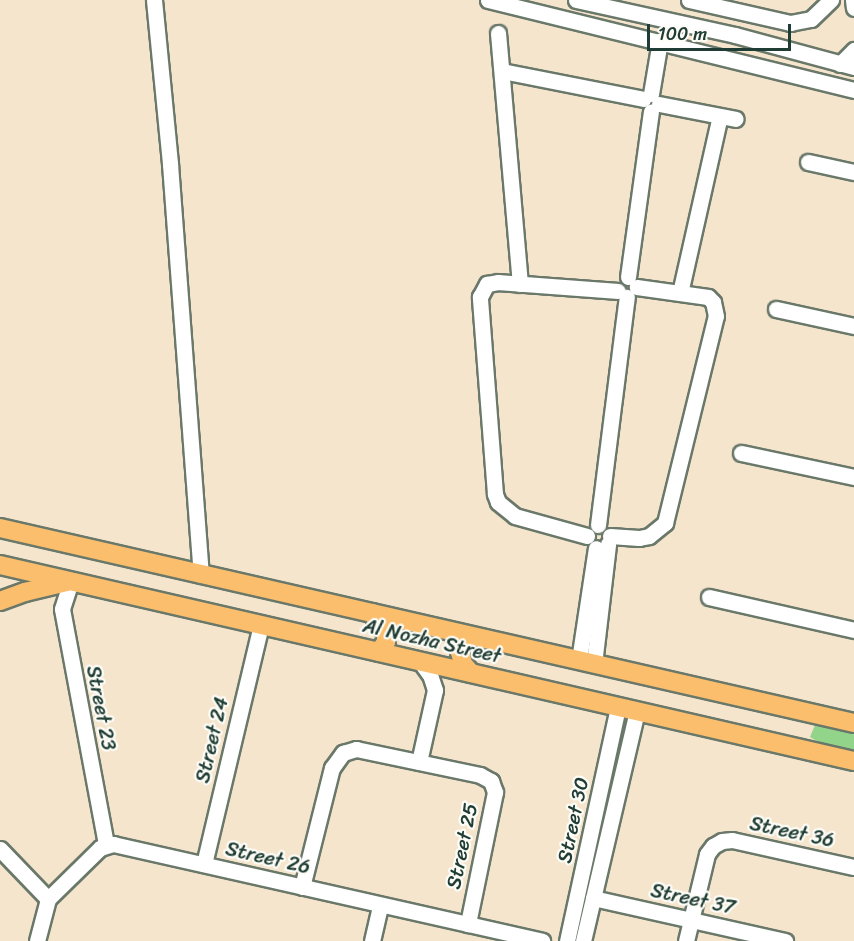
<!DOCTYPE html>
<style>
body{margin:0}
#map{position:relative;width:854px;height:941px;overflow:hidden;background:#f5e5cd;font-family:Sriracha,sans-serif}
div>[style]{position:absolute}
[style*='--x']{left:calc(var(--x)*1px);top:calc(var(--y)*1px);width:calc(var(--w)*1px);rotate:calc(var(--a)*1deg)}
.green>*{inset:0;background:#93d48b}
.roads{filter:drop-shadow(2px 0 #6a786a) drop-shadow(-2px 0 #6a786a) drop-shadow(0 2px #6a786a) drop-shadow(0 -2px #6a786a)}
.minor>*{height:15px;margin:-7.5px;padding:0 7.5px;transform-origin:7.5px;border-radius:7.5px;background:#fff}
.major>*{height:18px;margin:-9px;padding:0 9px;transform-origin:9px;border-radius:9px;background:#fabe6d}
span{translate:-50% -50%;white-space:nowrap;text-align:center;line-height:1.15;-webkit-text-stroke:4.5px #fdfcf7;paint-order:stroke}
.street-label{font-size:20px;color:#1f3d34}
.scale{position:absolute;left:647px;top:24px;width:144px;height:27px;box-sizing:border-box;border:3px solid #1f3d34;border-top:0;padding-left:8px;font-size:18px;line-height:21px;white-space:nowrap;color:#1f3d34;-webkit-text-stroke:4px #fdfcf7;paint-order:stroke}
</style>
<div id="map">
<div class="green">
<div style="clip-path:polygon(825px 723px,854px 730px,854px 751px,820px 743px,810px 737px,815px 725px)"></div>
</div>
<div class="roads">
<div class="minor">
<div style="--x:154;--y:0;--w:165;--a:84.4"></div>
<div style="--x:170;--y:164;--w:412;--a:85.7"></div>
<div style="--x:488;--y:0;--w:377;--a:13.8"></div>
<div style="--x:576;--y:0;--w:163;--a:12.4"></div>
<div style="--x:735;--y:35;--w:123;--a:15.1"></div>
<div style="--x:689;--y:0;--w:104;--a:12.8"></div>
<div style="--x:790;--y:23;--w:21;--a:-11"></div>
<div style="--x:811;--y:19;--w:28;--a:-44"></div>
<div style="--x:853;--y:0;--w:8;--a:83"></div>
<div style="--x:498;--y:33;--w:252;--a:85"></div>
<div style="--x:840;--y:64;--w:20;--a:-45"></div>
<div style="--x:502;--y:71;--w:144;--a:11.2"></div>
<div style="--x:651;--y:94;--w:54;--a:-80.4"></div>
<div style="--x:659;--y:104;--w:78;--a:11"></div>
<div style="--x:808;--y:162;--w:47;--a:12.3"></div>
<div style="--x:628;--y:277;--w:167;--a:-82.1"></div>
<div style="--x:680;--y:293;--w:181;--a:-77.3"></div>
<div style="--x:776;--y:309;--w:80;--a:12.3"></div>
<div style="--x:741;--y:453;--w:116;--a:12"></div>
<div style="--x:598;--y:525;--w:230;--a:-82.8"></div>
<div style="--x:587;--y:536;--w:75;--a:-164.5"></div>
<div style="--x:515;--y:516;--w:22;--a:-141"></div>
<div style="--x:498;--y:502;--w:9;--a:-111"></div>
<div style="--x:495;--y:494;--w:198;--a:-94.4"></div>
<div style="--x:480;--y:297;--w:15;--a:-62"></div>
<div style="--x:487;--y:284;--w:11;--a:-10"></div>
<div style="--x:498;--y:282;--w:120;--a:4.3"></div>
<div style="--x:610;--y:536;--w:29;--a:4"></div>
<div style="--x:639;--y:538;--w:10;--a:-11"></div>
<div style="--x:649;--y:536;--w:21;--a:-39"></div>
<div style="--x:665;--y:523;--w:213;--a:-76.2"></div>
<div style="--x:716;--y:316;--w:14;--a:-102"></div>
<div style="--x:713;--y:302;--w:7;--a:-135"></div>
<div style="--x:708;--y:297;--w:72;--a:-172"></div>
<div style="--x:71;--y:581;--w:29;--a:108"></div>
<div style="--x:62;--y:609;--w:239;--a:79.4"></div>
<div style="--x:709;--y:597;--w:149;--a:12.8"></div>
<div style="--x:579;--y:660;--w:113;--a:-81.4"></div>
<div style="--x:594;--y:664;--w:121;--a:-83.3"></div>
<div style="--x:419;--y:762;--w:74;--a:-77.5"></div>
<div style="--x:435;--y:690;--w:16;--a:-108"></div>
<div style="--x:430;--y:675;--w:17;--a:-126"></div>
<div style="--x:0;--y:849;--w:69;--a:46.2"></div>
<div style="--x:204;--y:864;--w:246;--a:-76.6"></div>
<div style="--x:302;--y:887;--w:123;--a:-75.9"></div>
<div style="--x:332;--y:768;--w:19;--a:-54"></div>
<div style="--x:343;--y:753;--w:14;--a:-17"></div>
<div style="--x:356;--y:749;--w:127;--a:11.8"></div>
<div style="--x:480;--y:775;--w:13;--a:29"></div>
<div style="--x:491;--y:781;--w:12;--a:70"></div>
<div style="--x:495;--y:792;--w:135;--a:101.6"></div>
<div style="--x:593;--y:898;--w:197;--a:12.6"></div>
<div style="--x:37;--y:941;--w:43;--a:-75.3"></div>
<div style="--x:48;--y:899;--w:73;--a:-44.4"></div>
<div style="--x:100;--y:848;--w:14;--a:-17"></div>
<div style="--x:113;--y:844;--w:440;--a:12.7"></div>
<div style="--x:372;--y:941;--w:37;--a:-77"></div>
<div style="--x:567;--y:941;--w:239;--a:-77.7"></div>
<div style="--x:583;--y:941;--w:236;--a:-76.8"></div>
<div style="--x:686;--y:941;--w:89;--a:-76.4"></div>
<div style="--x:707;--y:854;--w:10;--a:-53"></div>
<div style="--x:713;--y:846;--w:10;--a:-29"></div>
<div style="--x:722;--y:841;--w:10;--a:-6"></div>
<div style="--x:732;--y:840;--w:125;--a:12.5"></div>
</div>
<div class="major">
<div style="--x:0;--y:528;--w:876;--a:12.86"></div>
<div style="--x:0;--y:565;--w:876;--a:12.93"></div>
<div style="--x:0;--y:601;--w:27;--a:-20"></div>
<div style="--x:25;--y:592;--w:43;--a:-13.4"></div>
<div style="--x:372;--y:613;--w:24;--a:54"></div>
<div style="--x:386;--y:632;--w:10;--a:90"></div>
<div style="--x:386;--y:642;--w:12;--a:125"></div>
<div style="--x:470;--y:636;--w:6;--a:141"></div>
<div style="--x:465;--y:640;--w:13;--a:113"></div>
<div style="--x:460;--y:652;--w:12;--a:76"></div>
<div style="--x:463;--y:664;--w:12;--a:48"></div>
</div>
</div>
<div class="street-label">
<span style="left:432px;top:641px;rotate:13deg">Al Nozha Street</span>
<span style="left:101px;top:708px;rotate:79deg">Street 23</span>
<span style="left:212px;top:740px;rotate:-77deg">Street 24</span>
<span style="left:573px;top:820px;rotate:-78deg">Street 30</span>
<span style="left:792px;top:832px;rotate:12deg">Street 36</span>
<span style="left:462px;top:846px;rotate:-78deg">Street 25</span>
<span style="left:268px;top:858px;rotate:13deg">Street 26</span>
<span style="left:693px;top:899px;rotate:12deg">Street 37</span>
</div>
<div class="scale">100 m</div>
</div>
